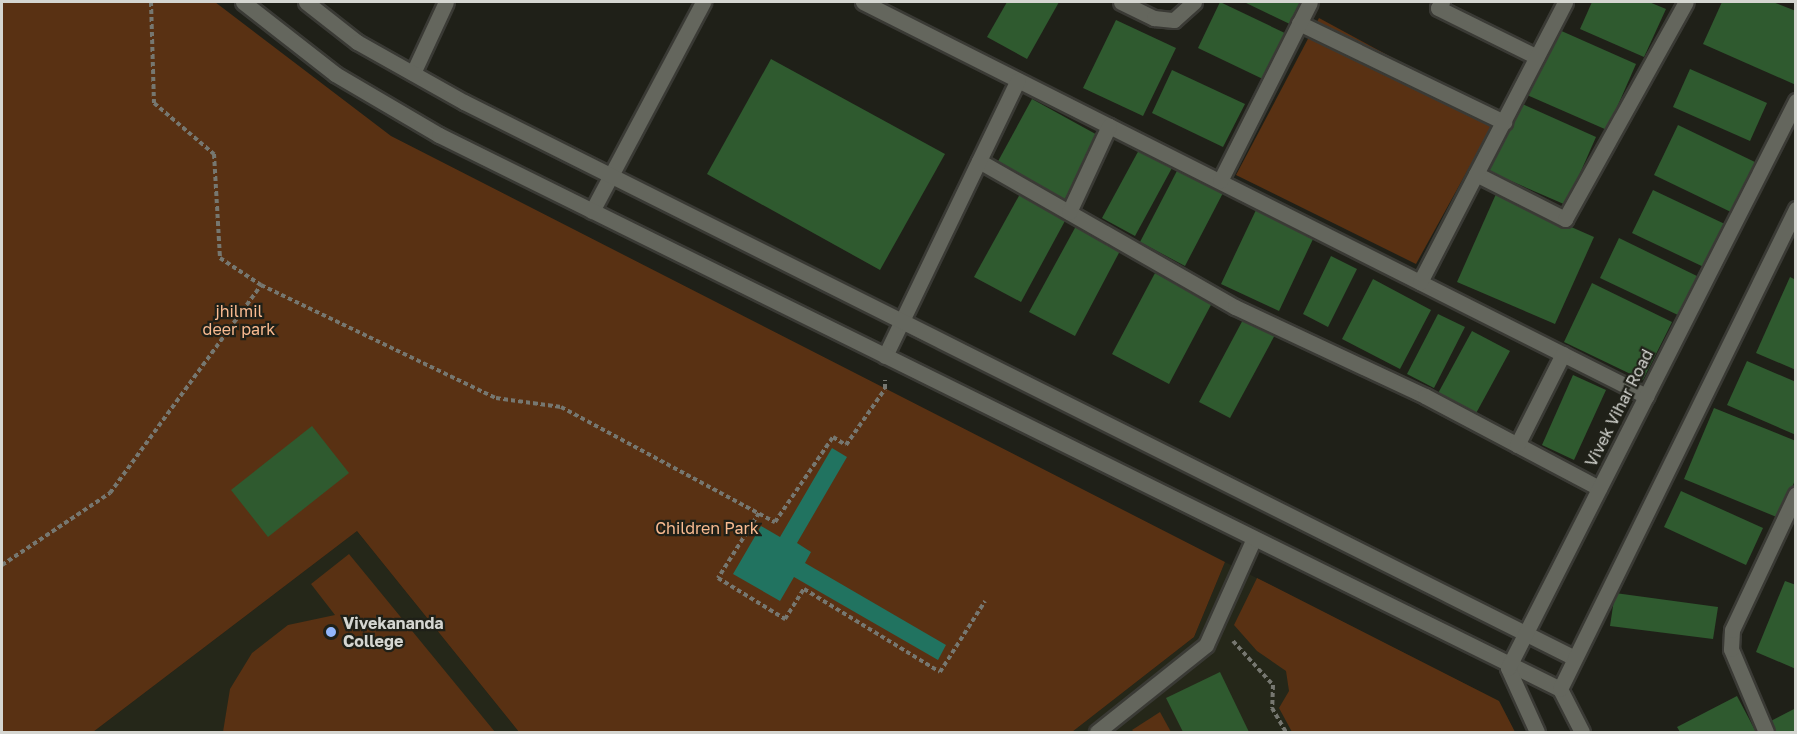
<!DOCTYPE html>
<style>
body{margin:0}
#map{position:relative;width:1797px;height:734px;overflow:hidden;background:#1f2018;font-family:"Golos Text",sans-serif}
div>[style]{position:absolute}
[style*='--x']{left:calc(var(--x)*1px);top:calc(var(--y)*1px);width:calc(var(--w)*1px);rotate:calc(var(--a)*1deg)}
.built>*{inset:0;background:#252719}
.green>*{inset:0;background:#593113}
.water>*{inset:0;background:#217360}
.building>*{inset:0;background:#2f5a2f}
.path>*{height:4px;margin-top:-2px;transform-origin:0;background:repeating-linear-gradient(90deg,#767770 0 4.5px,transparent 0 7.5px)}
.roads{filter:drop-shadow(2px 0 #3a3a35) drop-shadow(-2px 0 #3a3a35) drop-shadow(0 2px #3a3a35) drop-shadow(0 -2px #3a3a35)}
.minor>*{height:15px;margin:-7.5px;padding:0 7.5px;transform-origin:7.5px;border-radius:7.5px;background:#64665d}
.tertiary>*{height:15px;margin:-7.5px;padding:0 7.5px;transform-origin:7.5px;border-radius:7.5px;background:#64665d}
.dots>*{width:16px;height:16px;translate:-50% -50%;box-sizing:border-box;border:3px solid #1f2018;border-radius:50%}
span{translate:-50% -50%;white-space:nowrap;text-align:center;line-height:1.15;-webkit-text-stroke:4.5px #1f2018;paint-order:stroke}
.park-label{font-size:16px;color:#fabb91}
.street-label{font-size:16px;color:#d5d6d1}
.poi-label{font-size:16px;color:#d5d6d1;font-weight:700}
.left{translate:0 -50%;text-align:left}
.frame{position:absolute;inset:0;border:3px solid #d5d6d1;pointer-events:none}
</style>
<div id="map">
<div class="built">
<div style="clip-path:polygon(357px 531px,519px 732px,93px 732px)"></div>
<div style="clip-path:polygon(1225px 562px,1499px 701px,1515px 732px,1072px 732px,1194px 637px)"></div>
</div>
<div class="green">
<div style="clip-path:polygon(2px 2px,215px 2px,391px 136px,1225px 562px,1194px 637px,1072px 732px,519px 732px,357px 531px,93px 732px,2px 732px)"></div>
<div style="clip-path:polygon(1319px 18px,1498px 115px,1416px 264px,1236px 175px)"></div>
<div style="clip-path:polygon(349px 554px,495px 732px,223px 732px,230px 689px,252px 653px,288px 625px,335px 615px,311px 584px)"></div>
<div style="clip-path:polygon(1257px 578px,1499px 701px,1515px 732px,1292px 732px,1279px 708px,1289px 691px,1286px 671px,1257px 651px,1234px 625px)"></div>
<div style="clip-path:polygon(1160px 712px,1171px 732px,1134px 732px,1132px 730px)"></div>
</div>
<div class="water">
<div style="clip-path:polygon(832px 448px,847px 457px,797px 543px,811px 552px,805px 563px,946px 645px,938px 660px,794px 577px,780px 601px,733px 574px,761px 526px,780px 537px)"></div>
</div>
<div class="building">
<div style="clip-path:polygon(1007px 2px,1059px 2px,1027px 59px,987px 37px)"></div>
<div style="clip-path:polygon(1220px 2px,1289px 35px,1267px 81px,1198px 48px)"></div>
<div style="clip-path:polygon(1244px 2px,1309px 2px,1296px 27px)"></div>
<div style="clip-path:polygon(1592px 2px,1649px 2px,1666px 9px,1644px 57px,1580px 29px)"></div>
<div style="clip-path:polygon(1722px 2px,1773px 2px,1796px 11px,1796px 85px,1703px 44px)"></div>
<div style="clip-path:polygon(1116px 20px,1176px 48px,1143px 116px,1083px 88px)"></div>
<div style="clip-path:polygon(1557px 29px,1636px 64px,1607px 130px,1527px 95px)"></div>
<div style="clip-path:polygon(771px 59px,945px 154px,880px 270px,707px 174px)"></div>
<div style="clip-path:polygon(1690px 69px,1767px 103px,1750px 141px,1673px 107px)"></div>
<div style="clip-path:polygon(1172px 70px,1245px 104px,1223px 147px,1152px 113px)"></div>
<div style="clip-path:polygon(1032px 99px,1101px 137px,1065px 203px,996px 165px)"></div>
<div style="clip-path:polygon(1518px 102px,1596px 137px,1566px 205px,1488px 171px)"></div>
<div style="clip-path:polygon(1678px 125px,1757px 163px,1733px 213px,1654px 175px)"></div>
<div style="clip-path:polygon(1140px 148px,1173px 166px,1135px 236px,1102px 218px)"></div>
<div style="clip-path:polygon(1179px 167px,1224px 191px,1185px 266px,1140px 242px)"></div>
<div style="clip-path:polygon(1653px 190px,1729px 226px,1708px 269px,1632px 233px)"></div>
<div style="clip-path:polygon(1020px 194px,1066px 219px,1021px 302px,974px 277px)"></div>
<div style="clip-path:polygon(1496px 194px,1594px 237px,1555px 324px,1457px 282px)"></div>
<div style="clip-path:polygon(1256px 210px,1314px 237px,1279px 311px,1221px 284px)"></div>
<div style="clip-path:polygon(1076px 226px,1121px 249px,1075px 336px,1029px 312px)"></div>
<div style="clip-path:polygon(1619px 238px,1699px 277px,1680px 316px,1600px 278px)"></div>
<div style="clip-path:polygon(1331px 256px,1357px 269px,1328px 327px,1303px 314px)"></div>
<div style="clip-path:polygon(1155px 273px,1212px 303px,1169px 384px,1112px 354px)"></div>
<div style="clip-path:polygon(1790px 277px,1796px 280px,1796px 370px,1756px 353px)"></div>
<div style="clip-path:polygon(1373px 279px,1431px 310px,1400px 369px,1342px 339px)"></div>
<div style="clip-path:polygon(1592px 283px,1672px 322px,1643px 380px,1564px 342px)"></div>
<div style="clip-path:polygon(1438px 314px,1465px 327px,1434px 388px,1407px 374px)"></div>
<div style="clip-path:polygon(1245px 316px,1276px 333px,1230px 418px,1199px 402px)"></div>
<div style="clip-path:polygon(1472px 331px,1510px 351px,1474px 417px,1436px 397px)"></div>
<div style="clip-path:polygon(1747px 361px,1796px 382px,1796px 435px,1727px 405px)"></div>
<div style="clip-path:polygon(1573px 375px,1606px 390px,1574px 460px,1542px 445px)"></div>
<div style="clip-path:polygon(1714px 408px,1796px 441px,1796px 478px,1779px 518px,1684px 479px)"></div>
<div style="clip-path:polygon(312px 426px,349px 473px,268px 537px,231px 490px)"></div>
<div style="clip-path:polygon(1681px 491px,1763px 528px,1746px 565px,1664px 527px)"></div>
<div style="clip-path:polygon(1785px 581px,1796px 585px,1796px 669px,1756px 652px)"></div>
<div style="clip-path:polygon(1615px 593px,1718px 607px,1713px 639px,1610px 626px)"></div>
<div style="clip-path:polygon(1220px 672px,1249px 732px,1183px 732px,1166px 698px)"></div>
<div style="clip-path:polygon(1737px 696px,1756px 732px,1680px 732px,1677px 727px)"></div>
<div style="clip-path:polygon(1796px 708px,1796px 732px,1774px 732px,1769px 722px)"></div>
</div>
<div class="path">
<div style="--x:151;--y:2;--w:101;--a:88.3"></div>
<div style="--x:154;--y:103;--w:79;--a:40.4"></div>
<div style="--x:214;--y:154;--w:104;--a:86.7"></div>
<div style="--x:220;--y:258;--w:49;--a:33.4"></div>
<div style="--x:261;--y:285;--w:261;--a:25.7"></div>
<div style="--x:496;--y:398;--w:66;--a:7.9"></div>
<div style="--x:561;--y:407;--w:243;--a:28.3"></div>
<div style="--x:775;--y:522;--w:103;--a:-55.7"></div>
<div style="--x:833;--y:437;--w:15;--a:32"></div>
<div style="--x:846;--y:445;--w:68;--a:-55.1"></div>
<div style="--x:885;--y:389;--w:9;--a:-90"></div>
<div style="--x:759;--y:513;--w:77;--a:122.2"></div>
<div style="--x:718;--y:578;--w:79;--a:31.5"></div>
<div style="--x:785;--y:619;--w:36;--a:-58"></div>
<div style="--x:804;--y:589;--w:159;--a:31.4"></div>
<div style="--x:940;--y:672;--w:84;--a:-57.6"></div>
<div style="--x:2;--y:565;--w:130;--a:-33.7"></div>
<div style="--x:110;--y:493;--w:257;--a:-54"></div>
<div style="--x:1233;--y:641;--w:59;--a:47.7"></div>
<div style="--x:1273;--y:685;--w:23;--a:92"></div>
<div style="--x:1272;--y:708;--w:28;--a:60"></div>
</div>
<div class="roads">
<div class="minor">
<div style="--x:863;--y:2;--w:877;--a:26.71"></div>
<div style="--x:1121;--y:2;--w:37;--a:26"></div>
<div style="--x:1154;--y:18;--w:20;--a:6"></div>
<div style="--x:1174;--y:20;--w:27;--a:-42"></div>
<div style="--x:1442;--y:2;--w:7;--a:124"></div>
<div style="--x:1438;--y:8;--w:110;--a:26.3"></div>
<div style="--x:1299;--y:23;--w:228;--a:25.8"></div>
<div style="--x:413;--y:73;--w:78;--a:-65.1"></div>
<div style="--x:979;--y:161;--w:295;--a:29.7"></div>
<div style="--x:1235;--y:307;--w:210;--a:25.1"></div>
<div style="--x:1425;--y:396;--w:197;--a:27.9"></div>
<div style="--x:1476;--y:174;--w:100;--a:26.8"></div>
<div style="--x:1565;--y:219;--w:248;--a:-60.9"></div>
<div style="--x:1220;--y:181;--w:200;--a:-63.3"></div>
<div style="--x:592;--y:211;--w:237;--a:-62"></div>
<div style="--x:1069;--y:212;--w:95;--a:-65.1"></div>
<div style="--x:1420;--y:282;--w:315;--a:-62.6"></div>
<div style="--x:885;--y:356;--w:306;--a:-64.3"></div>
<div style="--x:1517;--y:445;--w:102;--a:-63.2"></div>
<div style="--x:1097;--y:732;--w:139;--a:-38.6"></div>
<div style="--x:1206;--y:645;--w:117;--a:-65.8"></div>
<div style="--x:1766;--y:732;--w:90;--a:-112.9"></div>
<div style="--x:1731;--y:649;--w:19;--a:-87"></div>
<div style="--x:1732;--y:630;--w:150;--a:-64.8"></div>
</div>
<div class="tertiary">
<div style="--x:243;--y:2;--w:117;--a:38"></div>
<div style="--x:335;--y:74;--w:121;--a:30.4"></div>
<div style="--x:439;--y:135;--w:1250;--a:26.3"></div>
<div style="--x:306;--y:2;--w:65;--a:38.1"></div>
<div style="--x:357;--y:42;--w:123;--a:29.3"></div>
<div style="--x:464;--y:102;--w:1242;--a:26.59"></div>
<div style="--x:1537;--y:732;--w:70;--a:-114.4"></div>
<div style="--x:1508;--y:668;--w:636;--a:-63.07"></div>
<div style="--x:1582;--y:732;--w:48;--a:-117.1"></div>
<div style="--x:1560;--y:689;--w:535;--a:-63.82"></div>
</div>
</div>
<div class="dots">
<div style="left:331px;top:632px;background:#93b7fd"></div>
</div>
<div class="park-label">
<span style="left:239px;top:320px">jhilmil<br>deer park</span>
<span style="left:707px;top:528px">Children Park</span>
</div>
<div class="street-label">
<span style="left:1619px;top:408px;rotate:-63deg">Vivek Vihar Road</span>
</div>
<div class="poi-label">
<span class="left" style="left:343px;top:632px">Vivekananda<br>College</span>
</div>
<div class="frame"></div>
</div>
